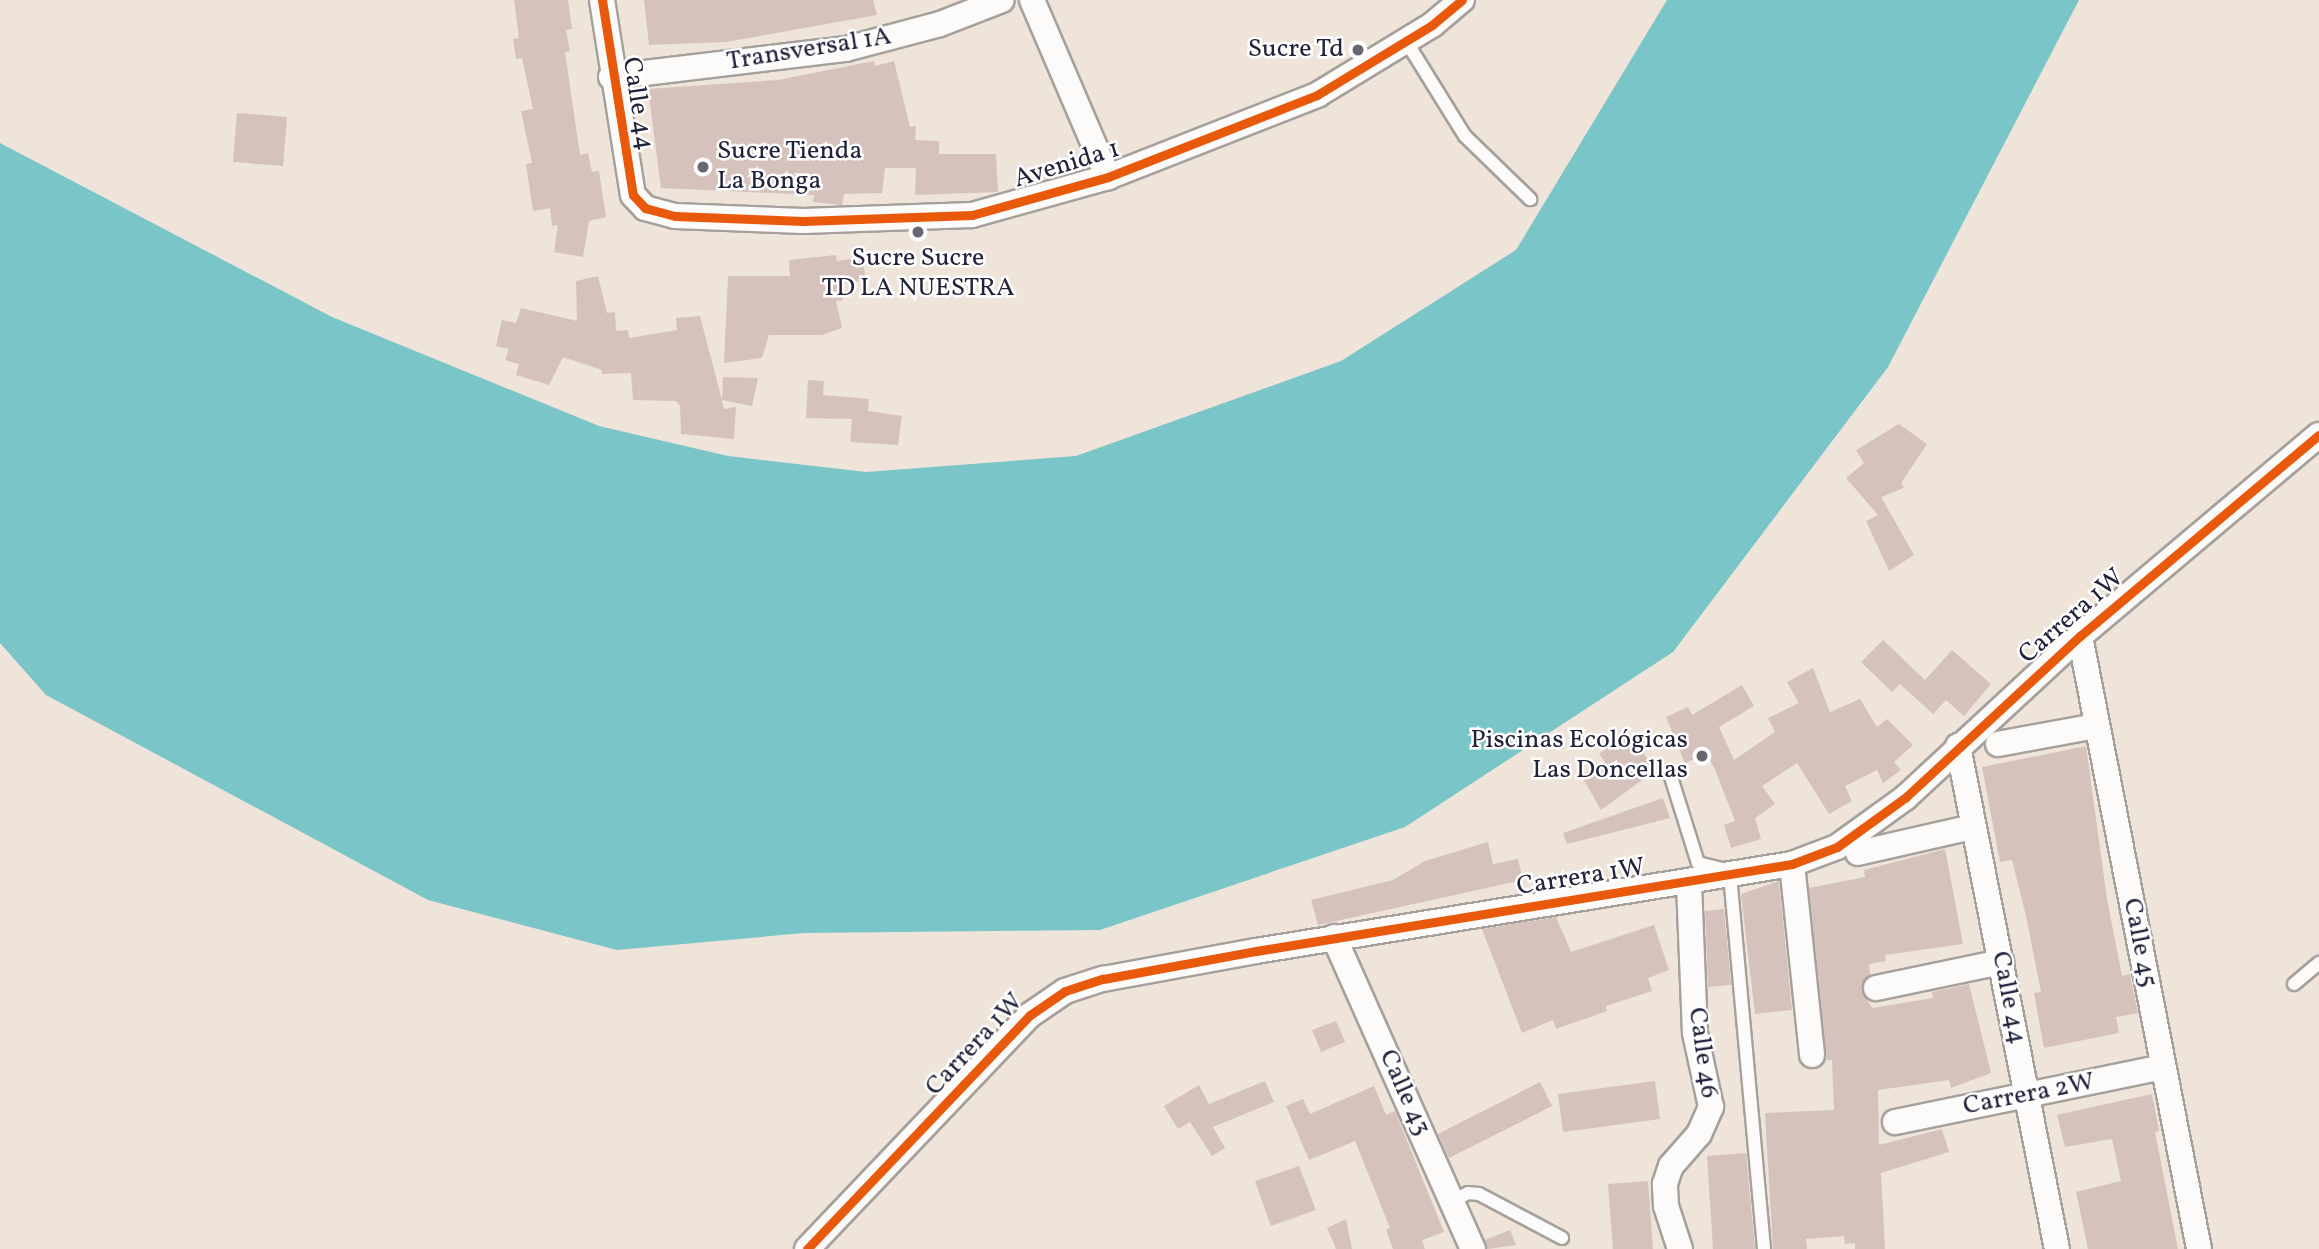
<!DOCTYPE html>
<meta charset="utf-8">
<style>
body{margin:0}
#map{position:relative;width:2319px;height:1249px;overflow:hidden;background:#eee4d9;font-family:Vollkorn,serif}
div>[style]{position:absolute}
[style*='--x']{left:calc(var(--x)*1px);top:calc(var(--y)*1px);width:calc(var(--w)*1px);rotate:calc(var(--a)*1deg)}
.water>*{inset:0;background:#7ac5c7}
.building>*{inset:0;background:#d5c2bc}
.roads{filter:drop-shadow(2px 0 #a6a09d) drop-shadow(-2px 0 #a6a09d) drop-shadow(0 2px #a6a09d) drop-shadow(0 -2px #a6a09d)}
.lane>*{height:12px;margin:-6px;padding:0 6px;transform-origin:6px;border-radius:6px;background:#fcfbf9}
.street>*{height:24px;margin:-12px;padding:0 12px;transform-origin:12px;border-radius:12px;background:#fcfbf9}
.cycleway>*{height:9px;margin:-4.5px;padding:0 4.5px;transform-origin:4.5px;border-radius:4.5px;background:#e8590c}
.dots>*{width:19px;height:19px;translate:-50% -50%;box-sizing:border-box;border:4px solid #fff;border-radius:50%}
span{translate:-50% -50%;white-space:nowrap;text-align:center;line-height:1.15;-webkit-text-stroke:5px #fff;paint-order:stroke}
.street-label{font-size:26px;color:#22223b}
.poi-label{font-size:26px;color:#22223b}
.right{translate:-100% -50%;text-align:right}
.left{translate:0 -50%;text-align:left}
</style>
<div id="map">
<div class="water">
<div style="clip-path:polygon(1667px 0,2079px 0,1888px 367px,1673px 652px,1405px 827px,1100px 930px,804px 933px,617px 950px,428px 900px,46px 695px,0 643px,0 143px,332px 317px,599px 426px,728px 456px,866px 472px,1076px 456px,1341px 361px,1516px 250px)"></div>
</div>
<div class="building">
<div style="clip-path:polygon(514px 0,568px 0,572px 29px,566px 30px,570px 51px,565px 52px,580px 155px,588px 153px,592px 172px,599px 171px,606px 217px,589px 221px,583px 257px,554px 252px,558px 225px,552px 226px,550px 208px,533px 211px,526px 164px,532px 163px,521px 111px,533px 109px,522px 58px,516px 59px,513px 39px,519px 38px)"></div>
<div style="clip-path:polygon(644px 0,873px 0,877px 15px,726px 42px,649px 45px)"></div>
<div style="clip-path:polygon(874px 61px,875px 66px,894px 61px,910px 127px,916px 126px,915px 140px,939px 141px,939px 154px,996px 154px,998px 192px,915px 195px,916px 168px,885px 168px,882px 193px,844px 194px,842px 205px,813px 202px,814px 195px,661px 188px,648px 89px,778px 80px)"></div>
<div style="clip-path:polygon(237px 113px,287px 117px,283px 166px,233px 162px)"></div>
<div style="clip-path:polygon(836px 255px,837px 261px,862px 257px,866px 280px,840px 284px,843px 300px,836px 301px,842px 328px,822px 335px,769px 335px,762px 358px,724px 363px,728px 276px,790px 276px,789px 260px)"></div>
<div style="clip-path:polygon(598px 276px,607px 313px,615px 312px,616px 331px,628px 330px,629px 338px,677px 330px,676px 318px,700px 316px,722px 400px,723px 377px,758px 378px,752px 406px,722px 400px,724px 409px,736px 407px,734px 439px,681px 434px,680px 406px,676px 401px,633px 400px,631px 373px,602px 374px,602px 370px,563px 357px,549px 385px,516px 375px,519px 364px,505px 360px,509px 349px,496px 346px,502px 320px,516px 323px,521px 308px,577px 321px,576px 281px)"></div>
<div style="clip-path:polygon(808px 380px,824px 381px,823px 395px,869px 399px,868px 411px,902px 416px,898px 445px,850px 442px,852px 419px,806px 418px)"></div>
<div style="clip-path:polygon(1899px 424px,1927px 444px,1901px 483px,1904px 488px,1881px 497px,1914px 555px,1889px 571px,1866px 521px,1878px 515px,1846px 478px,1864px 463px,1856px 450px)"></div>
<div style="clip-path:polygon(1883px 640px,1925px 680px,1952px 650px,1991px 684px,1964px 716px,1946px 700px,1933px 714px,1900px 684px,1892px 692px,1861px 662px)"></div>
<div style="clip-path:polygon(1813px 668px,1830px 712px,1860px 699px,1877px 727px,1887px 719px,1913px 745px,1894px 762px,1901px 770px,1883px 783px,1877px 770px,1845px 786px,1852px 801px,1829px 814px,1797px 763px,1762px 786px,1775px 804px,1755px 818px,1761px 839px,1731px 848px,1724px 825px,1735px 821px,1716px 772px,1707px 754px,1685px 763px,1666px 717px,1688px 707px,1692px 715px,1742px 685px,1754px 706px,1719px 727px,1734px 760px,1775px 732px,1768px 718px,1799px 703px,1787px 682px)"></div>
<div style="clip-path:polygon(1628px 733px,1656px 770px,1601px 810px,1581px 775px,1605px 762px,1599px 754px)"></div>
<div style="clip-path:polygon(2086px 746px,2107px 899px,2122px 976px,2130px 974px,2138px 1013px,2116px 1017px,2119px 1033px,2044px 1048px,2034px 993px,2041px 992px,2026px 916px,2012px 860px,2000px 862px,1982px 767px)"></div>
<div style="clip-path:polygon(1663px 798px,1670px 818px,1567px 844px,1563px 833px)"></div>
<div style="clip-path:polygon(1488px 842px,1493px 864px,1518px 859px,1523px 880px,1318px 925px,1311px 900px,1393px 880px,1425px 861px)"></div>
<div style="clip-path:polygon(1945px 849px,1963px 944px,1885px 955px,1886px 961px,1869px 964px,1870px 975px,1861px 990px,1872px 1008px,1933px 998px,1932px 992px,1969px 984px,1991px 1073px,1951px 1088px,1949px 1080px,1878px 1090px,1879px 1145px,1942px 1129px,1949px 1152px,1881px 1173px,1885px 1249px,1855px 1249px,1855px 1243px,1845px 1244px,1844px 1236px,1806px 1239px,1807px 1249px,1773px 1249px,1765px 1113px,1834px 1110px,1832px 1060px,1827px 1060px,1809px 888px,1865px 877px,1864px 870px)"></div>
<div style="clip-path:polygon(1779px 881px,1792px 1010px,1755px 1014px,1741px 894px)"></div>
<div style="clip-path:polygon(1724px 909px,1731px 985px,1708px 987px,1705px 911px)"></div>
<div style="clip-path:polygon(1556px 917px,1571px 952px,1654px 925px,1669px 970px,1648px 978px,1652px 991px,1606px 1006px,1607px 1011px,1556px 1029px,1553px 1020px,1522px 1033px,1482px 929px)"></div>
<div style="clip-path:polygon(1336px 1021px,1345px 1042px,1321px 1052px,1312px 1030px)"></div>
<div style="clip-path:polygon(1265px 1081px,1274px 1102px,1213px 1127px,1225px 1148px,1212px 1156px,1190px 1122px,1178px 1129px,1164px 1106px,1199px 1085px,1209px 1104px)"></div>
<div style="clip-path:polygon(1655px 1081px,1660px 1119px,1563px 1132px,1558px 1094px)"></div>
<div style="clip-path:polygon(1540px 1082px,1552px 1106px,1449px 1158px,1438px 1134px)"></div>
<div style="clip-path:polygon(1374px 1086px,1386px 1115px,1395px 1111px,1444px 1232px,1422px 1240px,1425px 1249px,1393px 1249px,1386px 1229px,1390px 1228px,1355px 1141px,1309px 1160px,1286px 1106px,1303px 1099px,1310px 1114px)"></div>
<div style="clip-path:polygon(2152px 1094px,2159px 1131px,2155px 1132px,2178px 1249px,2088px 1249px,2076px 1192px,2121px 1181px,2112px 1139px,2065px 1147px,2057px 1115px)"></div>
<div style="clip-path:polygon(1746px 1153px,1755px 1249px,1713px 1249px,1707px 1156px)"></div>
<div style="clip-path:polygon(1299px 1166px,1316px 1210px,1271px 1226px,1255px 1181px)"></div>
<div style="clip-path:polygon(1648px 1181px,1653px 1249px,1613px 1249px,1608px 1184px)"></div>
<div style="clip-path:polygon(1346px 1219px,1352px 1249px,1336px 1249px,1327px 1228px)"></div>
<div style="clip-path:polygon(1510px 1230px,1516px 1245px,1488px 1249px,1485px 1240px)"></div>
</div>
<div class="roads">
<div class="lane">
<div style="--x:1406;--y:41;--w:112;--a:58.2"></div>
<div style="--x:1465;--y:136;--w:91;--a:44.1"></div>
<div style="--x:1671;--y:777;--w:90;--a:72.6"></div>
<div style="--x:1698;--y:863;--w:25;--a:14"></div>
<div style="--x:1730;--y:875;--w:376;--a:84.8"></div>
<div style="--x:2294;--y:984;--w:33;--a:-40"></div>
<div style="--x:1453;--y:1201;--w:17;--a:-28"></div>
<div style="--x:1468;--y:1193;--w:11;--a:5"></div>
<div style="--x:1479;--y:1194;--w:94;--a:27.9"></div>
</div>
<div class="street">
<div style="--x:602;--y:0;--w:197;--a:81"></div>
<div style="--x:633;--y:195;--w:18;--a:47"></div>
<div style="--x:645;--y:208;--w:31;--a:15"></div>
<div style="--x:675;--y:216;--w:128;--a:2.2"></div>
<div style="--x:803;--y:221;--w:169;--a:-2"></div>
<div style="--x:972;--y:215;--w:141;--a:-15.6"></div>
<div style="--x:1108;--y:177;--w:225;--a:-21.4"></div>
<div style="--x:1317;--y:95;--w:135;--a:-31.3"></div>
<div style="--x:1432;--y:25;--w:39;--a:-40"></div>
<div style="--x:1032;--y:0;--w:193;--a:66.8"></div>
<div style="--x:611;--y:77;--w:237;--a:-6.8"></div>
<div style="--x:846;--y:49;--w:97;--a:-14.9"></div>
<div style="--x:940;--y:24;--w:66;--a:-21.2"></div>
<div style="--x:2080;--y:636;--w:624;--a:79.01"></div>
<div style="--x:1998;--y:744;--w:100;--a:-10.4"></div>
<div style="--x:1958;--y:746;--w:513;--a:78.87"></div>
<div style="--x:1858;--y:853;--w:117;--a:-12.8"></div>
<div style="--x:1792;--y:864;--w:192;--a:84"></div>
<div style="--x:1334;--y:937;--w:342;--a:66"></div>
<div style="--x:1876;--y:988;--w:128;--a:-11.7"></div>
<div style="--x:1895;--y:1122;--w:274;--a:-11.6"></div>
<div style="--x:807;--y:1249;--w:323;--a:-46.4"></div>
<div style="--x:1030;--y:1015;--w:42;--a:-34.4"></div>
<div style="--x:1065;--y:991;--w:40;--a:-18"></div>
<div style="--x:1103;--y:979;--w:156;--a:-10.4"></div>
<div style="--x:1256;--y:951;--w:543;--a:-9.22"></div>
<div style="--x:1792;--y:864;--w:48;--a:-20.7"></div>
<div style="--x:1837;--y:847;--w:85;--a:-35.9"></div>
<div style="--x:1906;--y:797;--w:237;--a:-42.8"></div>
<div style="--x:2080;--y:636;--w:312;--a:-40.1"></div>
<div style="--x:1680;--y:1249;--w:45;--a:-108"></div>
<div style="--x:1666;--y:1206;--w:22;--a:-93"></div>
<div style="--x:1665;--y:1184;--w:19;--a:-72"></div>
<div style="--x:1671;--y:1166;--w:43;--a:-48.8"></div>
<div style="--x:1699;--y:1134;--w:30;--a:-66"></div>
<div style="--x:1711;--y:1107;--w:76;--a:-102.2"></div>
<div style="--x:1695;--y:1033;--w:151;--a:-92.3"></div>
</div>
</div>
<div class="cycleway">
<div style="--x:602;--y:0;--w:197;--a:81"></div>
<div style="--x:633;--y:195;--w:18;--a:47"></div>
<div style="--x:645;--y:208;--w:31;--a:15"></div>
<div style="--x:675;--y:216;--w:128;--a:2.2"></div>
<div style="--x:803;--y:221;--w:169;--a:-2"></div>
<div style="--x:972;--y:215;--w:141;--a:-15.6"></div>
<div style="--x:1108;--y:177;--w:225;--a:-21.4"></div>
<div style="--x:1317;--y:95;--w:135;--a:-31.3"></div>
<div style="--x:1432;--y:25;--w:39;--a:-40"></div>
<div style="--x:807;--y:1249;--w:323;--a:-46.4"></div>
<div style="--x:1030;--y:1015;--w:42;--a:-34.4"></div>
<div style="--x:1065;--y:991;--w:40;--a:-18"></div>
<div style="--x:1103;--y:979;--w:156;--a:-10.4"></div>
<div style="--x:1256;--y:951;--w:543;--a:-9.22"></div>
<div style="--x:1792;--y:864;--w:48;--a:-20.7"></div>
<div style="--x:1837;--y:847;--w:85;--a:-35.9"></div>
<div style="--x:1906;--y:797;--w:237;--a:-42.8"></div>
<div style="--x:2080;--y:636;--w:312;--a:-40.1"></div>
</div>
<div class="dots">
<div style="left:1358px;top:50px;background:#696672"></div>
<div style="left:703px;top:167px;background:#696672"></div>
<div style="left:918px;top:232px;background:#696672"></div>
<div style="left:1702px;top:756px;background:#696672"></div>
</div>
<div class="street-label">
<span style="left:809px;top:50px;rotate:-9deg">Transversal 1A</span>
<span style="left:637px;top:104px;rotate:81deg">Calle 44</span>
<span style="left:1067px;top:165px;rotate:-17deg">Avenida 1</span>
<span style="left:2072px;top:617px;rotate:-41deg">Carrera 1W</span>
<span style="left:1581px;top:878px;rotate:-9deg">Carrera 1W</span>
<span style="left:2139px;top:943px;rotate:79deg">Calle 45</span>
<span style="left:2008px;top:998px;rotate:79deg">Calle 44</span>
<span style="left:975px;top:1045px;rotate:-47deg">Carrera 1W</span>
<span style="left:1702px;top:1053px;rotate:82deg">Calle 46</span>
<span style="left:1404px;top:1093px;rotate:66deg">Calle 43</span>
<span style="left:2029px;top:1095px;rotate:-11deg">Carrera 2W</span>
</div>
<div class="poi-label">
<span class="right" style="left:1344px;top:50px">Sucre Td</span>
<span class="left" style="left:717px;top:167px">Sucre Tienda<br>La Bonga</span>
<span style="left:918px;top:274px">Sucre Sucre<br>TD LA NUESTRA</span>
<span class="right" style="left:1688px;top:756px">Piscinas Ecológicas<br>Las Doncellas</span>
</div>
</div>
